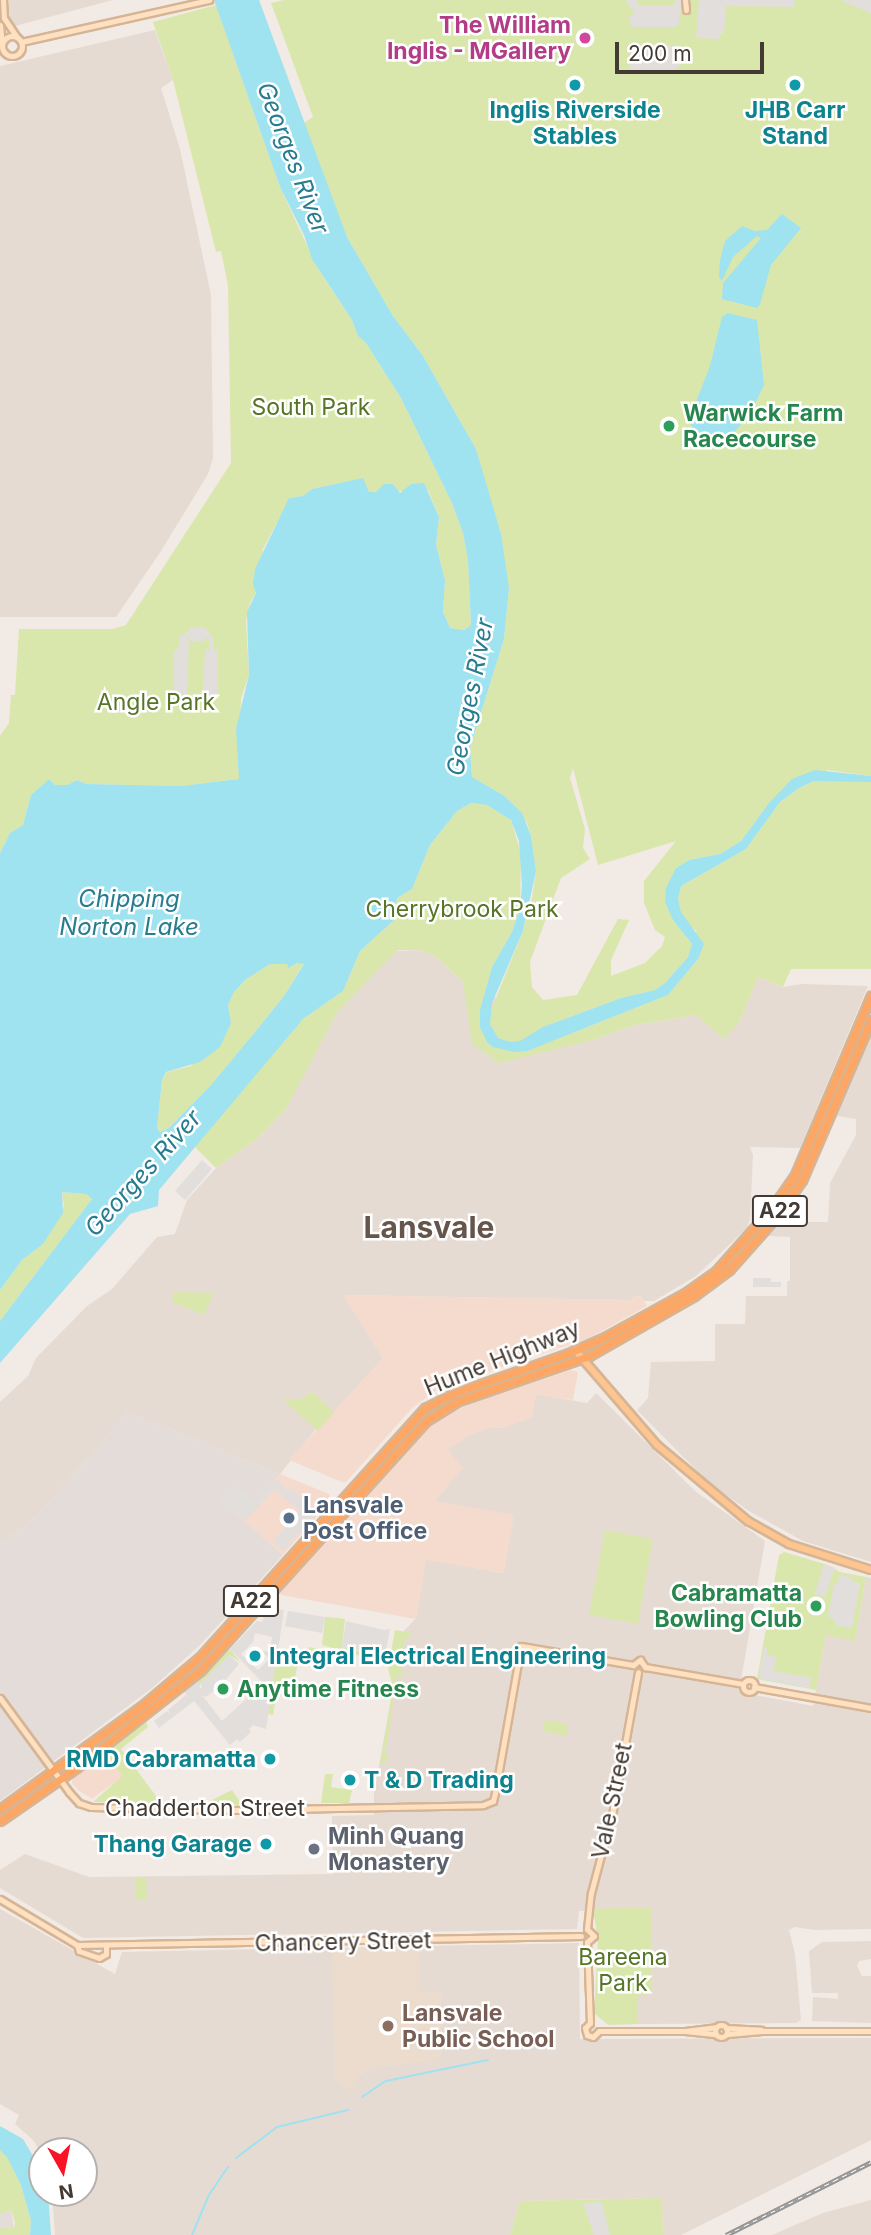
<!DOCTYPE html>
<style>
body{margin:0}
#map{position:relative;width:871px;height:2235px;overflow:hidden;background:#f2eae4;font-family:Inter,sans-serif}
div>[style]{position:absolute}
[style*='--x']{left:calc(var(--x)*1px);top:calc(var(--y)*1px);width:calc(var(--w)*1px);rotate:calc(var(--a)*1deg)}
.residential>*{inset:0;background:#e6dbd2}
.commercial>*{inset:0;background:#f5dbce}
.industrial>*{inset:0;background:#e4dcd9}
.education>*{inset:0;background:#ebdccd}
.green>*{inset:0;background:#dae7ac}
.parking>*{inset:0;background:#e2dedc}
.water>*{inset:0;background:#9fe2f0}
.stream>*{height:2px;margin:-1px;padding:0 1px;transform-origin:1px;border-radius:1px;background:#9fe2f0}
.roads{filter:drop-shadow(2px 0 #d5b595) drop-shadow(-2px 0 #d5b595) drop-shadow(0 2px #d5b595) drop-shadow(0 -2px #d5b595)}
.secondary>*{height:5px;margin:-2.5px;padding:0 2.5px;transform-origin:2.5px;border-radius:2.5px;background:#ffe1c1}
.secondary>.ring{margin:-2.5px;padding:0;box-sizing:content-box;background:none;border:5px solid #ffe1c1;border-radius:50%}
.primary>*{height:6px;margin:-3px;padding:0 3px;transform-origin:3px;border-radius:3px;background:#fec590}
.highway>*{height:7px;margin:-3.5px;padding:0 3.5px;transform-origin:3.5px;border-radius:3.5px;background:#fea663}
.rail>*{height:4.5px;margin-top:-2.25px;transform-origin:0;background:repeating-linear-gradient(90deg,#fff 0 5px,#949494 0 10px);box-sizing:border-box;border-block:2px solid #949494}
.dots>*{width:19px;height:19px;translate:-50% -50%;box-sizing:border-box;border:4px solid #fff;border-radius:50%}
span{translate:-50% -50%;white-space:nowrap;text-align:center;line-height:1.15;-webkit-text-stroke:5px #fff;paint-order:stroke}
.shield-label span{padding:2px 5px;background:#fff;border:2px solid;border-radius:5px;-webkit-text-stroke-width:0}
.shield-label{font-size:21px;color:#443a34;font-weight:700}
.hotel-label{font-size:23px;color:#b23c85;font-weight:700}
.right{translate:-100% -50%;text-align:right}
.culture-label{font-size:23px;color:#0d838f;font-weight:700}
.left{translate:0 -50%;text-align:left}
.park-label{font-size:23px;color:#577527}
.leisure-label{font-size:23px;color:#27864d;font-weight:700}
.street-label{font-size:23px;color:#443a34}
.service-label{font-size:23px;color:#4e5e75;font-weight:700}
.worship-label{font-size:23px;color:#5b616d;font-weight:700}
.education-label{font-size:23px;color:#785e54;font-weight:700}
.water-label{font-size:24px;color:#277c8f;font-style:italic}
.district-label{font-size:30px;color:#66554b;font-weight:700}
.north{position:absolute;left:28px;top:2137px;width:70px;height:70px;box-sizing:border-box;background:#fff;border:2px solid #b4b0ae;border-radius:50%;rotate:171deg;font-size:19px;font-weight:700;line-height:28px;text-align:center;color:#443a34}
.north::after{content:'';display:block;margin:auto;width:24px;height:32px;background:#fa1226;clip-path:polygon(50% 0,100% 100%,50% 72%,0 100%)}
.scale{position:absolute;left:615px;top:42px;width:149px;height:32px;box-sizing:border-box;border:4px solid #443a34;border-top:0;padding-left:9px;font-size:21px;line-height:24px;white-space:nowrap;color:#443a34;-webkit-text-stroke:5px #fff;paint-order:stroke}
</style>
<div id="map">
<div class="residential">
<div style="clip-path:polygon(0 0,113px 0,0 30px)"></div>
<div style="clip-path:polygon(155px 30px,173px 80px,161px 88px,180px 149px,211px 295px,213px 458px,208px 474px,161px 551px,116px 617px,0 617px,0 692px,0 66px)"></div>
<div style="clip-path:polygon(420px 950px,435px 956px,464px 983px,589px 1041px,635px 1025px,696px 1015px,739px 1023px,758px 977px,783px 987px,802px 984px,868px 986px,800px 1148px,750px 1147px,753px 1155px,750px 1219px,747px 1228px,696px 1276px,654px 1301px,644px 1301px,640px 1295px,629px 1300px,344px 1295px,383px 1358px,318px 1431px,316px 1429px,280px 1474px,128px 1412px,35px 1518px,0 1543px,0 1402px,28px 1376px,36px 1358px,87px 1306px,112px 1289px,157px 1237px,175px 1234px,187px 1200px,216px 1168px,258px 1138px,286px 1109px,326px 1030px,338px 1011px,370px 975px,397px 951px)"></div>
<div style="clip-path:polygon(871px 1037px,871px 1562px,803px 1541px,749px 1511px,710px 1484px,637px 1410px,648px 1398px,651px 1362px,715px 1361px,715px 1324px,745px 1324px,746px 1296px,787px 1296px,787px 1281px,790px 1281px,790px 1237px,769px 1236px,781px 1222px,828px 1222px,830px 1183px,856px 1135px,856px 1119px,837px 1116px)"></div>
<div style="clip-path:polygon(596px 1393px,695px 1491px,765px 1541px,739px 1692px,813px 1706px,826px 1635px,855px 1640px,866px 1577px,871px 1578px,871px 1929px,814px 1930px,795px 1927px,789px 1930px,795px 1954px,801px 2020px,796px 2023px,638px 2024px,638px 1996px,651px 1907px,579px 1911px,577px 1929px,83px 1938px,0 1888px,0 1870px,25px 1854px,89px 1877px,333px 1874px,332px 1816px,374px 1815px,374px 1794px,403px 1632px,416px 1618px,426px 1559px,503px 1573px,434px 1501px,447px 1450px,470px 1434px,491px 1427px,503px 1428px,536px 1394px,587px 1403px)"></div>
<div style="clip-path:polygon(0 1909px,115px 1974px,122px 1952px,579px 1943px,580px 2039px,871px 2038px,871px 2140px,681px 2235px,663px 2235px,661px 2198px,520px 2201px,510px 2235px,55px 2235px,52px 2193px,84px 2193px,84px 2151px,42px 2151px,42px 2157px,34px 2141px,15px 2124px,19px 2115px,0 2104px)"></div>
<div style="clip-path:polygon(871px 1941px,871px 1959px,859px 1961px,857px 1966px,862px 1976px,871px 1976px,871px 2023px,812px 2021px,813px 1997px,838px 1999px,838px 1993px,812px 1993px,809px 1951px,822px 1942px)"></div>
<div style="clip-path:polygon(871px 2200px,871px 2235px,772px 2235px,823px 2213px)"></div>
</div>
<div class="commercial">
<div style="clip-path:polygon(343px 1295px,629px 1300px,640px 1295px,647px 1306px,589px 1338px,440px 1388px,413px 1407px,346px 1482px,342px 1482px,289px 1460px,383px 1358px)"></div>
<div style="clip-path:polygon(571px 1370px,578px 1372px,573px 1400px,536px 1394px,532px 1418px,503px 1428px,491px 1427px,470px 1434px,448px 1450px,463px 1468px,435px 1501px,514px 1515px,504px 1573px,426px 1560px,416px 1619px,281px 1595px,280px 1593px,427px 1428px,450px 1413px,478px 1401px)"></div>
<div style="clip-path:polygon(280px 1474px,329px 1494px,331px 1500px,283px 1555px,219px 1500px,255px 1501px)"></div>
<div style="clip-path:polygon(106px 1753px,123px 1776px,92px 1799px,78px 1790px,72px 1783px,72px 1778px)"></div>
</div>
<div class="industrial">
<div style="clip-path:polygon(128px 1412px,280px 1474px,255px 1502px,220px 1500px,283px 1555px,199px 1646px,152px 1688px,0 1801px,0 1543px,35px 1518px)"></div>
<div style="clip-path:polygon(11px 2210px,14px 2228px,0 2227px,0 2214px)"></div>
</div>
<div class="education">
<div style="clip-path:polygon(419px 1948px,420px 1992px,441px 1993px,442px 2059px,373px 2068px,359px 2076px,352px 2090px,335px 2080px,332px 1949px)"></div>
</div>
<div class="green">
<div style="clip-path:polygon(evenodd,284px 0,871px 0,871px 776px,827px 770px,769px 803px,741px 841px,720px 854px,689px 860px,676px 868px,673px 920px,692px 944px,688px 957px,665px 983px,655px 990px,621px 998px,543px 1027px,521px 1041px,510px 1042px,498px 1038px,490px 1024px,490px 1013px,523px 931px,532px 898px,536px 871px,531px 836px,527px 823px,503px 795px,472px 777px,470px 748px,504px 639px,509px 588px,476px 449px,423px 356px,393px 316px,347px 237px,327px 189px,304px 123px,313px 117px,271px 3px,284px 0,573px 768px,598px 865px,676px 841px,644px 881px,644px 903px,655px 930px,665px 937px,662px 946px,645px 963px,611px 976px,611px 960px,629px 920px,618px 919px,577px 995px,543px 1000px,532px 987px,530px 962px,561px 878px,590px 859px,583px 848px,585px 829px,570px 778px,573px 768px)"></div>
<div style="clip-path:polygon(216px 5px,280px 187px,317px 267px,352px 320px,358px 336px,366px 343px,401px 398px,452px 503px,463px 533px,468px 560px,471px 625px,464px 630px,450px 628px,443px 612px,445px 580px,436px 545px,439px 517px,428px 490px,369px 492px,362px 479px,312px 489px,303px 496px,290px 498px,263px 549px,256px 593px,250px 603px,246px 621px,249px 675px,241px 698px,239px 779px,181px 786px,86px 784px,77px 780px,67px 785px,55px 785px,49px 779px,31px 795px,23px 825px,10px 833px,0 853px,0 736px,9px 723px,11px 695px,15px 695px,19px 629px,113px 629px,126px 625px,231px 463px,228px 285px,221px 251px,216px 252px,173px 80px,153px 22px)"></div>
<div style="clip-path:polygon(835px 780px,871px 782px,871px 969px,791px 969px,783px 987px,758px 977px,739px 1023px,724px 1039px,696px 1015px,635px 1025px,589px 1041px,499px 1063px,472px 1044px,463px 982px,435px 956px,420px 950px,398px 950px,338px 1011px,286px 1109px,258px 1138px,216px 1168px,194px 1146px,303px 1019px,343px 991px,360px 951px,394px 920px,397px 898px,412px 889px,430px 845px,457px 811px,471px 803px,487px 805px,511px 820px,521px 854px,520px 908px,512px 932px,492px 967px,480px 1010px,480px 1027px,487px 1042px,493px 1047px,514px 1052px,527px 1051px,668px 995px,698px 959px,696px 931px,688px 924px,681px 912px,678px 899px,681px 886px,746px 849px,780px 802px,799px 788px,814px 781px)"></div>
<div style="clip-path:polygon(297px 963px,304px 963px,284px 996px,255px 1032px,211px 1085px,169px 1128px,161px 1132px,157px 1128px,162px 1080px,167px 1072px,191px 1066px,231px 1023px,228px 1005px,234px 992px,245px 980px,270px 964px,287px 964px,288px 967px)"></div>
<div style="clip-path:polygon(62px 1192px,86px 1194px,92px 1199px,0 1321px,0 1290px,22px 1260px,43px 1244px,64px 1206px)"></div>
<div style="clip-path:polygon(174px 1292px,214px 1293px,204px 1315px,172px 1302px)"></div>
<div style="clip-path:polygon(312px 1392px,334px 1412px,318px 1431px,282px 1399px,298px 1400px)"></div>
<div style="clip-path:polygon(605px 1530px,653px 1539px,638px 1624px,589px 1615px)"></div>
<div style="clip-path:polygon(784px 1552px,828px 1565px,840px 1572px,866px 1577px,855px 1641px,826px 1635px,816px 1690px,757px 1679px,779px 1555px)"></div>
<div style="clip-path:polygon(325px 1616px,345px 1619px,342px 1647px,386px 1657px,379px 1656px,378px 1661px,322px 1645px,325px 1617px,338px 1619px)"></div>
<div style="clip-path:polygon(395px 1630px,412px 1633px,411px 1638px,405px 1638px,401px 1673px,419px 1673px,396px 1677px,387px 1746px,383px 1748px,388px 1753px,386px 1764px,380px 1764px,393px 1687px,388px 1669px)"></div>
<div style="clip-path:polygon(309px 1647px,339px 1653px,353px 1663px,310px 1655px,308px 1664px,298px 1662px,293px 1689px,278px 1686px,273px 1715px,268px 1714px,277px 1651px,308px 1655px)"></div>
<div style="clip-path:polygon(225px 1650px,231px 1650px,240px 1662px,230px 1655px,200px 1684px,200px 1688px,197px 1680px,213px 1664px,198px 1677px)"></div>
<div style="clip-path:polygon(545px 1720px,568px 1724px,566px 1736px,543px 1731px)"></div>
<div style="clip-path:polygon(146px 1722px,148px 1727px,121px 1749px,162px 1804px,93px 1802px,122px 1776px,106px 1753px)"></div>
<div style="clip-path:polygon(325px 1774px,333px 1774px,331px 1787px,352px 1790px,349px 1803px,321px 1803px)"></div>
<div style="clip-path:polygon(232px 1790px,242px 1805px,213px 1804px,212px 1800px)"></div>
<div style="clip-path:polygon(135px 1878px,146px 1878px,147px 1899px,136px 1899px)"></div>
<div style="clip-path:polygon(651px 1907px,652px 1991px,638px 1997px,638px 2024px,608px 2025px,594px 2013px,598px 1940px,593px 1909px)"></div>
<div style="clip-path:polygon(0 2150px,7px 2156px,21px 2185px,31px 2221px,30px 2235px,0 2235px,0 2227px,14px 2228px,15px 2223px,11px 2210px,0 2214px)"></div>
<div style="clip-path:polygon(662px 2198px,663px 2235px,510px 2235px,520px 2201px)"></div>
</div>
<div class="parking">
<div style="clip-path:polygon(626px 0,637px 0,637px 5px,674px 5px,675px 0,682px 0,679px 23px,675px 27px,632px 27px,628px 15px,633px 15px,633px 11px)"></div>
<div style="clip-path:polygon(699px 0,795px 0,794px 7px,726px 6px,724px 34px,720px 34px,720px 39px,696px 38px)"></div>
<div style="clip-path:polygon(871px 0,871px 13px,841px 1px,841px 0)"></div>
<div style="clip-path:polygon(637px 46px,675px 46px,675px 50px,679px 50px,679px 67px,675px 67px,675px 71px,630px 71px,630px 53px,635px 52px)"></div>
<div style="clip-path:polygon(190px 627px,205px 628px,213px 638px,214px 652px,218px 649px,217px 695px,213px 699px,203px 695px,205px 648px,209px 650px,209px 640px,205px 637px,205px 641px,189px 641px,189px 637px,186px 639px,189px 642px,187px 698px,183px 694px,174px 697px,174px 651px,179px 647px,180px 636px,189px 631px)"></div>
<div style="clip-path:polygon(202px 1160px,212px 1169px,185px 1200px,175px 1191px)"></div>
<div style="clip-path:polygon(753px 1278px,771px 1278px,771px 1282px,781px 1282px,781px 1287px,753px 1287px)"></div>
<div style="clip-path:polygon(276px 1479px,285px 1489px,293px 1489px,315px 1514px,283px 1551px,273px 1541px,300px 1511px,275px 1489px,245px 1520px,219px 1500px,235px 1484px,255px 1501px)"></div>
<div style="clip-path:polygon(824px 1564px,835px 1568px,825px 1597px,815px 1594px)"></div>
<div style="clip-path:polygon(839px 1575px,852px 1577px,852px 1581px,860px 1584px,852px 1628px,835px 1625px,835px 1621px,828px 1616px,834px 1584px,838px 1584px)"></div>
<div style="clip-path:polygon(evenodd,276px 1609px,284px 1610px,266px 1729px,253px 1725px,249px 1729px,251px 1732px,240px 1742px,237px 1739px,230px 1745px,194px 1701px,159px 1728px,154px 1721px,167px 1711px,170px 1714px,168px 1710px,186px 1695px,189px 1697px,184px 1692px,180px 1692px,198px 1677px,200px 1688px,202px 1688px,200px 1683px,230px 1655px,239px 1664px,222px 1684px,206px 1697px,202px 1695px,222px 1721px,242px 1703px,262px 1682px,230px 1649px,257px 1621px,262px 1622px,266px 1610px,276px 1609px,255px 1633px,272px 1637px,270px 1652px,262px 1651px,269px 1659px,258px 1670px,241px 1654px,253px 1642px,255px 1633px)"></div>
<div style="clip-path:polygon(288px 1611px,325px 1617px,322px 1633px,285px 1626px)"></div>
<div style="clip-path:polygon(346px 1621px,384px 1630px,390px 1629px,385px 1655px,342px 1647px)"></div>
<div style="clip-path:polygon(764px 1648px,767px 1648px,767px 1655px,776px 1657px,774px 1671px,811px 1678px,810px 1688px,761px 1679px,759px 1675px)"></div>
<div style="clip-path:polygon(602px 2202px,610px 2235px,594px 2235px,583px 2203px)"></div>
</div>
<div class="water">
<div style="clip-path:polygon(evenodd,214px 0,259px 0,347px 237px,393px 316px,423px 356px,476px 449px,501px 534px,509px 588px,504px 639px,470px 748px,472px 777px,503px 795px,522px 813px,531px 836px,536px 871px,523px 931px,492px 1003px,490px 1024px,498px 1038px,510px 1042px,520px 1041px,543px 1027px,621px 998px,655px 990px,665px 983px,688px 957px,692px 944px,673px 920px,665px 902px,666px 888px,676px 868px,689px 860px,720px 854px,741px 841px,769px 803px,792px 779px,815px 770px,871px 776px,871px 782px,814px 781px,799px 788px,780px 802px,746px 849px,681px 886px,678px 899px,681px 912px,704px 944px,698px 959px,668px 995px,527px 1051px,514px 1052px,493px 1047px,487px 1042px,480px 1027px,480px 1010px,492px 967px,512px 932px,520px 908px,522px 885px,519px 841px,511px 820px,487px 805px,471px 803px,457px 811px,430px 845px,412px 889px,397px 898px,394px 920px,360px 951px,343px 991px,303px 1019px,159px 1190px,158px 1206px,130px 1214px,0 1363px,0 1321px,92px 1199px,86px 1194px,62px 1192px,63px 1213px,43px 1244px,22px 1260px,0 1290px,0 853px,10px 833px,23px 825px,31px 795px,49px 779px,55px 785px,67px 785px,77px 780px,86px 784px,181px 786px,239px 779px,236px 729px,249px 675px,247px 612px,256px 593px,253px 584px,255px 569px,289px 498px,303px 496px,312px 489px,363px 478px,369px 492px,376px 492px,384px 484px,393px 484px,400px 493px,411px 484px,424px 483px,439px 517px,436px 545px,445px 580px,443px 612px,450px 628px,464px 630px,471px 625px,468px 560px,463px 533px,452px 503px,401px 398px,366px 343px,358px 336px,352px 320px,312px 259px,304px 235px,280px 187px,214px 0,297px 963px,304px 964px,284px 996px,255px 1032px,211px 1085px,169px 1128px,160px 1132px,157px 1128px,162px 1080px,166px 1072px,200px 1062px,220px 1047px,231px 1023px,228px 1005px,234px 992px,245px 980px,270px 964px,287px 964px,288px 968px,297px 963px)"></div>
<div style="clip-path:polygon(782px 214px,801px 228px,771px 265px,760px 304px,757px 308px,722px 299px,723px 283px,761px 238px,757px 236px,733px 257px,722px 281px,719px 277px,720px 260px,725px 241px,742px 226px,755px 231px,767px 230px)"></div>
<div style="clip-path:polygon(728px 313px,757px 320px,764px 385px,750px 414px,729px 438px,708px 447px,701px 447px,692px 440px,691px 415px,710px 366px,722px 317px)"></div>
<div style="clip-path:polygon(0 2126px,23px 2139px,42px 2171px,42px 2193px,48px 2193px,51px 2235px,30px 2235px,31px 2221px,21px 2185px,7px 2157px,0 2150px)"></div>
</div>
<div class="stream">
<div style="--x:362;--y:2097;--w:29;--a:-34"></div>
<div style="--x:386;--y:2081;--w:104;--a:-11.6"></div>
<div style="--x:236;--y:2158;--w:51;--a:-37.1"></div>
<div style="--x:277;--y:2127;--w:73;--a:-13.5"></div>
<div style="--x:192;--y:2235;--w:43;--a:-67"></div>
<div style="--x:209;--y:2195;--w:34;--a:-56"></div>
</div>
<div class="roads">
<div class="secondary">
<div style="--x:3;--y:0;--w:18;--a:87"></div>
<div style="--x:4;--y:18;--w:23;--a:56"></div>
<div style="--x:685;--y:0;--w:10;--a:84"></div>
<div style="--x:0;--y:25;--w:18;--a:84"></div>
<div class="ring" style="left:2px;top:36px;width:15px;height:15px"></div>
<div style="--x:21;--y:42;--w:193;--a:-12.6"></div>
<div style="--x:633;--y:1665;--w:9;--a:-36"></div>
<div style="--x:640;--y:1660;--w:9;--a:54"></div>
<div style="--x:645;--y:1667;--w:99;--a:9.8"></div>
<div class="ring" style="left:743px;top:1680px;width:7px;height:7px"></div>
<div style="--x:754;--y:1687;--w:119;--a:10.2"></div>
<div style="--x:0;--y:1698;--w:117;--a:53.7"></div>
<div style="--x:69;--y:1792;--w:15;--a:48"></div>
<div style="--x:79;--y:1803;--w:13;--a:18"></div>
<div style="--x:91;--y:1807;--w:141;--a:1.2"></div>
<div style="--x:232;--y:1810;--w:251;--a:-1.1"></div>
<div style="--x:483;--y:1805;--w:11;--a:-22"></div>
<div style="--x:493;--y:1801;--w:8;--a:-76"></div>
<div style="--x:495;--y:1793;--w:149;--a:-80"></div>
<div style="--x:521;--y:1646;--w:114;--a:9.6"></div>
<div style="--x:0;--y:1899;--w:90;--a:30.9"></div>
<div style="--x:587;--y:1929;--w:36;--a:-84"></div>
<div style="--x:591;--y:1893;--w:86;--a:-75.2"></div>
<div style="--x:613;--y:1810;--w:140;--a:-79.7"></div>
<div style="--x:587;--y:1942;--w:81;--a:87.9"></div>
<div style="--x:587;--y:1942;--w:9;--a:-41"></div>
<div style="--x:594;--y:1936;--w:10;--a:-135"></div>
<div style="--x:77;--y:1945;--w:504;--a:-1.02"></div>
<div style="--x:77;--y:1945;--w:6;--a:72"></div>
<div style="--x:79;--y:1951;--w:21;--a:19"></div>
<div style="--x:99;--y:1958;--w:8;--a:-30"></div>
<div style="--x:106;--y:1954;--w:7;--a:-90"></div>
<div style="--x:590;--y:2023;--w:7;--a:135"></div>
<div style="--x:585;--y:2028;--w:7;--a:74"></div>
<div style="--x:587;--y:2035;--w:6;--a:18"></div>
<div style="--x:593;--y:2037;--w:8;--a:-45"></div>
<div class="ring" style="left:715px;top:2025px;width:7px;height:7px"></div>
<div style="--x:726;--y:2028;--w:35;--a:3"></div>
<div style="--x:599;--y:2031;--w:86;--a:0"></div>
<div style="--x:685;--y:2031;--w:31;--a:-7"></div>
<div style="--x:685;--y:2031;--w:31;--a:6"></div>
<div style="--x:728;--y:2034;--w:34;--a:-5"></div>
<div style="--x:762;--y:2031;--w:109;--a:0"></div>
</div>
<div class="primary">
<div style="--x:575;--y:1350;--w:125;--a:49.2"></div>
<div style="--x:657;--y:1445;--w:119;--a:39.9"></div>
<div style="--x:748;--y:1521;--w:47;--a:29.3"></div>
<div style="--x:789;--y:1544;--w:86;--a:17.6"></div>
</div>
<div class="highway">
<div style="--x:0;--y:1809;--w:175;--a:-36"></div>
<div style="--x:142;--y:1706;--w:76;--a:-40.2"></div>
<div style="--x:200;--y:1657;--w:336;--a:-47.9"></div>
<div style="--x:425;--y:1408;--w:30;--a:-27"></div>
<div style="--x:452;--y:1394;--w:124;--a:-19.3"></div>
<div style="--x:569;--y:1353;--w:37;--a:-24"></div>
<div style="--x:603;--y:1338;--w:94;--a:-28.8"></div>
<div style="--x:685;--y:1293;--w:38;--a:-35"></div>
<div style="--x:716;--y:1271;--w:84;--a:-48.4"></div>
<div style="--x:772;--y:1208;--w:38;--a:-55"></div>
<div style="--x:794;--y:1177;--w:197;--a:-67"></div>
<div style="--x:0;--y:1821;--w:93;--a:-34.9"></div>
<div style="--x:76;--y:1768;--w:159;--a:-38.1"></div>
<div style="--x:201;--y:1670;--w:336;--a:-47.9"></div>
<div style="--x:426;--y:1421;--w:36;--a:-32"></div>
<div style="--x:456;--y:1402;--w:141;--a:-19.1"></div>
<div style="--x:589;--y:1356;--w:121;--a:-29.7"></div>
<div style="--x:694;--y:1296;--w:44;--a:-36.6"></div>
<div style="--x:729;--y:1270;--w:71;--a:-48.4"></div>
<div style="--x:776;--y:1217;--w:45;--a:-54.9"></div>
<div style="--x:802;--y:1180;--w:174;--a:-66.7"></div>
</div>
</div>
<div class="rail">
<div style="--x:726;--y:2235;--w:162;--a:-26.7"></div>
</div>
<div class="dots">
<div style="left:585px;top:38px;background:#d1479c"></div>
<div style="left:575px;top:85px;background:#0f9aa8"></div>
<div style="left:795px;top:85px;background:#0f9aa8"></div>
<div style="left:669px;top:426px;background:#2e9e5b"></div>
<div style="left:289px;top:1518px;background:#5c6f8a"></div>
<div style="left:816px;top:1606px;background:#2e9e5b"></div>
<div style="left:255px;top:1656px;background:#0f9aa8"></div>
<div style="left:223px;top:1689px;background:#2e9e5b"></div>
<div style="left:270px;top:1759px;background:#0f9aa8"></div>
<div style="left:350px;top:1780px;background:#0f9aa8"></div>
<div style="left:266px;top:1844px;background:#0f9aa8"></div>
<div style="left:314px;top:1849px;background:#6b7280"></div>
<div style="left:388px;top:2026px;background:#8d6e63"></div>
</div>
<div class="shield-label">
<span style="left:780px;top:1211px">A22</span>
<span style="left:251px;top:1601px">A22</span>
</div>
<div class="hotel-label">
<span class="right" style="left:571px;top:38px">The William<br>Inglis - MGallery</span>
</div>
<div class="culture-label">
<span style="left:575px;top:123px">Inglis Riverside<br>Stables</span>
<span style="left:795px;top:123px">JHB Carr<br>Stand</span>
<span class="left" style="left:269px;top:1656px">Integral Electrical Engineering</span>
<span class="right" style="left:256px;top:1759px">RMD Cabramatta</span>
<span class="left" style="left:364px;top:1780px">T &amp; D Trading</span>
<span class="right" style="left:252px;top:1844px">Thang Garage</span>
</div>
<div class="park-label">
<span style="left:311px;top:407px">South Park</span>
<span style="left:156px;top:702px">Angle Park</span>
<span style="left:462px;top:909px">Cherrybrook Park</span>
<span style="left:623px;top:1970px">Bareena<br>Park</span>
</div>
<div class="leisure-label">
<span class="left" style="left:683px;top:426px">Warwick Farm<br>Racecourse</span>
<span class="right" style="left:802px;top:1606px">Cabramatta<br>Bowling Club</span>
<span class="left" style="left:237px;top:1689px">Anytime Fitness</span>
</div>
<div class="street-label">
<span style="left:502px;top:1358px;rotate:-22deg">Hume Highway</span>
<span style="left:612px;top:1801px;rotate:-78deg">Vale Street</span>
<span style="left:205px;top:1808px">Chadderton Street</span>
<span style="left:343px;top:1942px;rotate:-1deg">Chancery Street</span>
</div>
<div class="service-label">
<span class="left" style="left:303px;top:1518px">Lansvale<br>Post Office</span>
</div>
<div class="worship-label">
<span class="left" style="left:328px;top:1849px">Minh Quang<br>Monastery</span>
</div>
<div class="education-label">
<span class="left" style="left:402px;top:2026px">Lansvale<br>Public School</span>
</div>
<div class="water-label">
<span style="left:293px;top:158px;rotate:69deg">Georges River</span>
<span style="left:470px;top:697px;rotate:-79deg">Georges River</span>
<span style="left:129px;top:913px">Chipping<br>Norton Lake</span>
<span style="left:143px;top:1173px;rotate:-48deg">Georges River</span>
</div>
<div class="district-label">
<span style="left:429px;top:1227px">Lansvale</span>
</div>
<div class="north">N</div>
<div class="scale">200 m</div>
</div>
